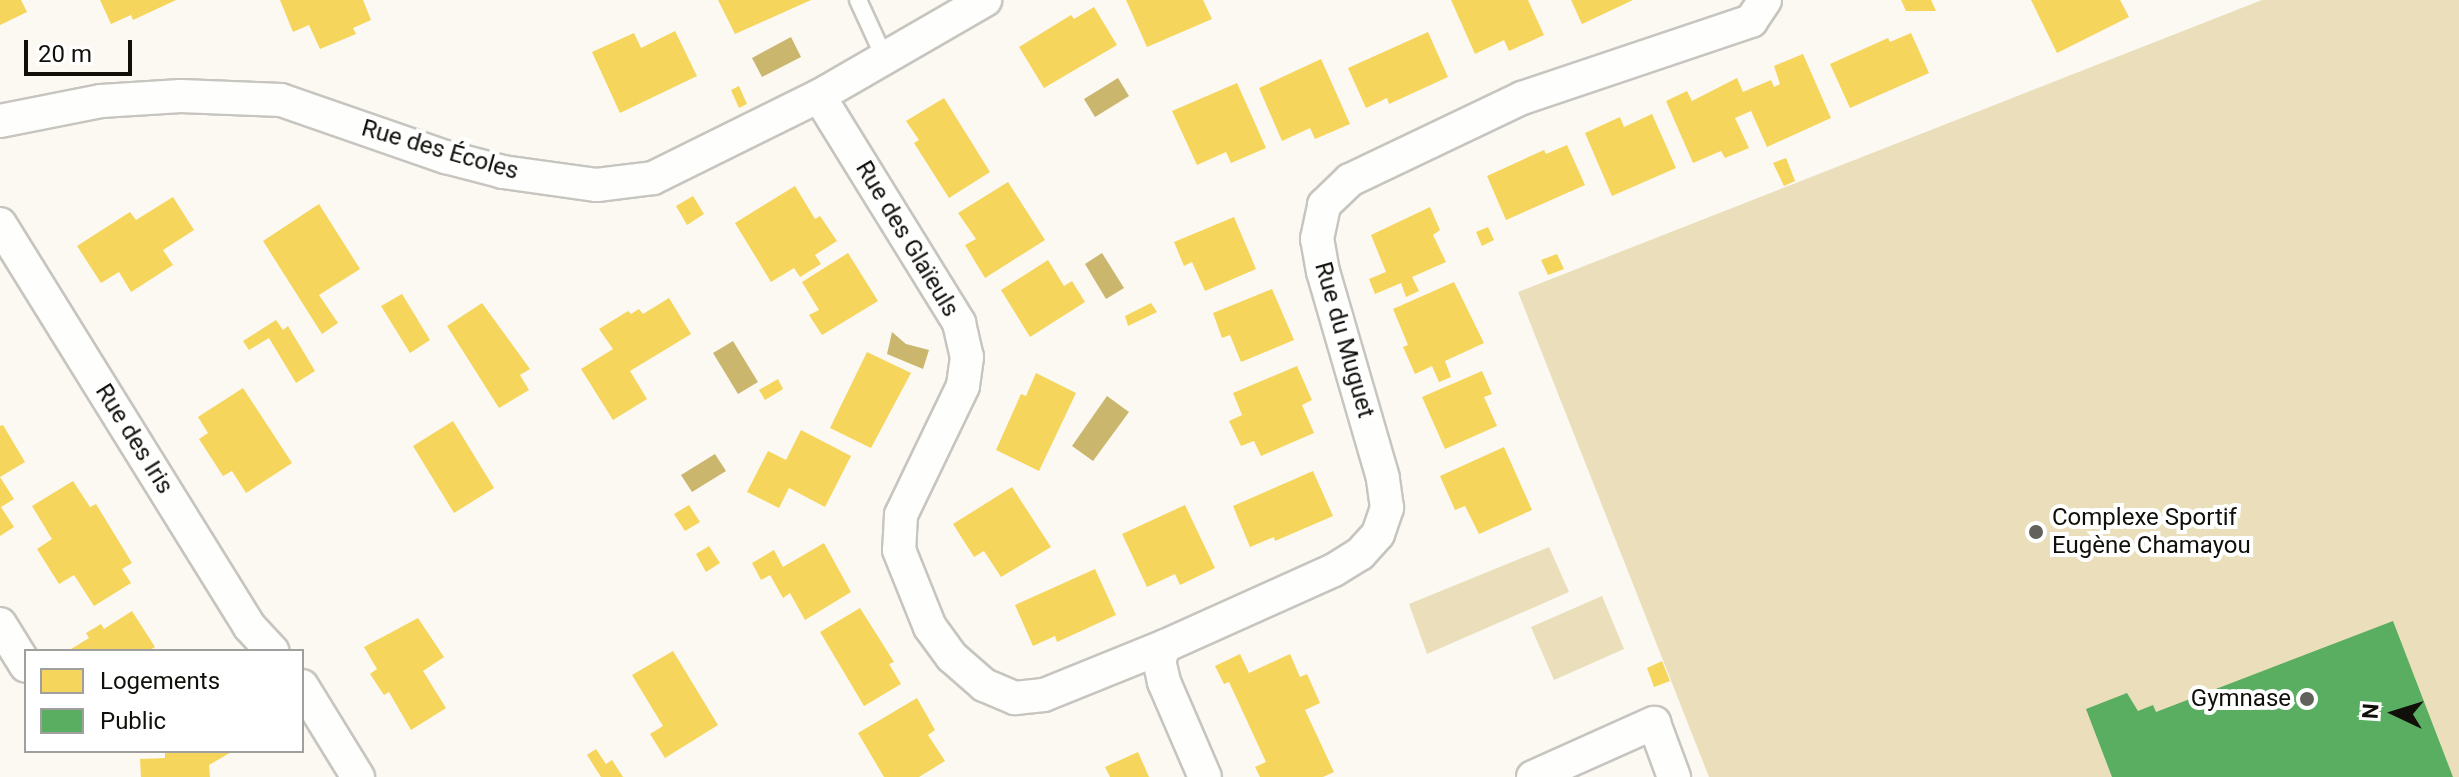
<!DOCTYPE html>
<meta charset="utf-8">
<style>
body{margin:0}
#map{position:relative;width:2459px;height:777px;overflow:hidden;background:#fbf9f2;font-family:Roboto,sans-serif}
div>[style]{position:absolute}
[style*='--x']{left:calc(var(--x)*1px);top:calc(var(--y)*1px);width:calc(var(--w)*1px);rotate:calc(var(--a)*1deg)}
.green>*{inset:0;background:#eadfba}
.water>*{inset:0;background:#cbb66e}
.homes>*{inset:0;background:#f6d55c}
.public>*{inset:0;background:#5aae61}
.roads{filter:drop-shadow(2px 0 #c7c5bf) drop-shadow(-2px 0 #c7c5bf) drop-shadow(0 2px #c7c5bf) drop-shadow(0 -2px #c7c5bf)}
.service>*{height:16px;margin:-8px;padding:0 8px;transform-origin:8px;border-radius:8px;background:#fefefd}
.minor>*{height:32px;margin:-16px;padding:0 16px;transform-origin:16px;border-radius:16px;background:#fefefd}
.dots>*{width:22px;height:22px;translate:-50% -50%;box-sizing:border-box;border:4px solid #fff;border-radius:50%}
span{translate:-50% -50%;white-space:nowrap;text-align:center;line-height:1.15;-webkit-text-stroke:8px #fff;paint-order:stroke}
.street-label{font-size:24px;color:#100f09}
.poi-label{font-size:24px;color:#100f09}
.left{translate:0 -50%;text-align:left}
.right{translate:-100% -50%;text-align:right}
.legend{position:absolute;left:24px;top:649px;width:280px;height:104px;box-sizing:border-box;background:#fff;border:2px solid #9f9f9d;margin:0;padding:10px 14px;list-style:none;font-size:24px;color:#100f09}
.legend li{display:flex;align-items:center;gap:16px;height:40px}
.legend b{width:40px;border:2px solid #9f9f9d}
.north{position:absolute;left:2355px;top:673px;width:80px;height:80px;-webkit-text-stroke:6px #fff;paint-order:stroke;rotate:274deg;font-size:22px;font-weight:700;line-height:32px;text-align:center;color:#100f09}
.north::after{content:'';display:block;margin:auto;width:28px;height:36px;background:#100f09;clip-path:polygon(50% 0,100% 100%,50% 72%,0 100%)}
.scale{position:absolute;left:24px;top:40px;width:108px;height:36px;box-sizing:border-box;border:4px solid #100f09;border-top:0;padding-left:10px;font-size:24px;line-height:28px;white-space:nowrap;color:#100f09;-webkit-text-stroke:6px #fff;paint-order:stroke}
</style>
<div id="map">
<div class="green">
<div style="clip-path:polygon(2262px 0,2459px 0,2459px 777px,1709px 777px,1518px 292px)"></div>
<div style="clip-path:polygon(1549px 547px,1569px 592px,1427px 654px,1409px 604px)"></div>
<div style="clip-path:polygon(1602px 596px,1624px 649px,1554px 680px,1531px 627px)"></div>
</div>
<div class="water">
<div style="clip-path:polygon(791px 37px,801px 57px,762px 77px,752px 58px)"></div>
<div style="clip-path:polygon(1118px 78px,1129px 96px,1095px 117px,1084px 99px)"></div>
<div style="clip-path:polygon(1102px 253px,1124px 288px,1106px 299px,1085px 264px)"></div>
<div style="clip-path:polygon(892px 332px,906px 344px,929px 350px,923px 369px,887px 354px)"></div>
<div style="clip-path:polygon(733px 341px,758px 382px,738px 394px,713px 353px)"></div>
<div style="clip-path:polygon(1107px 396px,1129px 412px,1093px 461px,1072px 446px)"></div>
<div style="clip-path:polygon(715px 454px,726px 471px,692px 492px,681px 475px)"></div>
</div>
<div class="homes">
<div style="clip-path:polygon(0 0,21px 0,27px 12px,0 25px)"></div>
<div style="clip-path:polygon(100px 0,176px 0,133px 20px,131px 15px,111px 24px)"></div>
<div style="clip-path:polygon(280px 0,363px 0,371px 20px,353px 28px,356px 34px,320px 49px,309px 25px,293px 32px)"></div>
<div style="clip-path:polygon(718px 0,811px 0,735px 34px)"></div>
<div style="clip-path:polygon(1126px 0,1203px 0,1212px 19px,1147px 47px)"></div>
<div style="clip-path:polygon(1451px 0,1528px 0,1544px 35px,1509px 51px,1504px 40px,1475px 54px)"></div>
<div style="clip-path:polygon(1571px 0,1633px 0,1582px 24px)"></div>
<div style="clip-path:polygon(1901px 0,1931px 0,1936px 11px,1906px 11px)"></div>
<div style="clip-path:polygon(2031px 0,2120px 0,2129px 17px,2057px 53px)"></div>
<div style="clip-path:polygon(1094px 7px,1117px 45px,1044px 88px,1019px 47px,1071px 15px,1074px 19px)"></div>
<div style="clip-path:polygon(675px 31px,697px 76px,620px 113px,592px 52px,634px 33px,641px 48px)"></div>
<div style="clip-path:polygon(1428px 32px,1448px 77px,1389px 104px,1387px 98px,1366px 108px,1348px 68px)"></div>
<div style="clip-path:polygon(1911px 33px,1929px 73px,1850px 108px,1830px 64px,1888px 38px,1890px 42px)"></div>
<div style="clip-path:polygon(1803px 54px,1831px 118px,1767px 147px,1751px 111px,1735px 118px,1749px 148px,1725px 158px,1721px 151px,1693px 163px,1666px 101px,1687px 91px,1692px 101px,1737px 78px,1743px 92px,1771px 80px,1774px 87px,1780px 84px,1774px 66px)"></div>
<div style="clip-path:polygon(1321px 59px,1350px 124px,1315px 139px,1310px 128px,1282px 141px,1259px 88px)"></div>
<div style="clip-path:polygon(1237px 83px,1266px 148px,1231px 163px,1226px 152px,1197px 165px,1172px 111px)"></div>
<div style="clip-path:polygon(739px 86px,747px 104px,739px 108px,731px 90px)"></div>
<div style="clip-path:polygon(944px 98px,990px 172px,949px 198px,914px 143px,919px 140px,906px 121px)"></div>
<div style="clip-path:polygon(1652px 114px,1676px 168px,1612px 196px,1585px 133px,1620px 117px,1624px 127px)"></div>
<div style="clip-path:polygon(1567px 145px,1585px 185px,1506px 220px,1487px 176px,1544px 150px,1546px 154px)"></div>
<div style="clip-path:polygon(1786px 158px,1795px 181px,1784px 186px,1773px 163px)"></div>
<div style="clip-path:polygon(1008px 182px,1045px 240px,985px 278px,965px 245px,976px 239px,958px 213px)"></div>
<div style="clip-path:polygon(795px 186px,815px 219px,820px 216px,837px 241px,815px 255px,821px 264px,800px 277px,794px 268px,771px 282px,735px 223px)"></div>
<div style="clip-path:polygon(693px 196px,704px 214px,687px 225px,676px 206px)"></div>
<div style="clip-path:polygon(173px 197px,194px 230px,163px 250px,173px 265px,131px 292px,119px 272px,101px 283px,77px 246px,130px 212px,136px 220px)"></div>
<div style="clip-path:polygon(319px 204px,360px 269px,319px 295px,338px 323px,322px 334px,263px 241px)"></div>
<div style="clip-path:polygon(1430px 207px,1440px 230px,1433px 235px,1446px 262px,1412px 277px,1419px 291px,1406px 297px,1401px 283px,1375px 294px,1369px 279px,1386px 272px,1371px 235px)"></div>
<div style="clip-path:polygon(1234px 217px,1256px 269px,1205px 291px,1192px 262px,1184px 266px,1174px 242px)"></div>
<div style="clip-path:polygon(1488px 227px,1494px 240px,1482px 246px,1476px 232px)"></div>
<div style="clip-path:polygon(848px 253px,878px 301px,822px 335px,809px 315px,819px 310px,802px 282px)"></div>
<div style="clip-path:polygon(1557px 254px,1564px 269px,1548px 275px,1541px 260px)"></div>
<div style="clip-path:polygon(1048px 260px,1064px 286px,1072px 281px,1085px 302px,1030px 337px,1001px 290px)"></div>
<div style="clip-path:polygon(1454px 282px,1484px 343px,1445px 361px,1451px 377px,1439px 382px,1432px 366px,1415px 374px,1403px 347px,1408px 345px,1393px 309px)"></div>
<div style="clip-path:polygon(1272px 289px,1294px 340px,1241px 362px,1230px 335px,1222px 338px,1213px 313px)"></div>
<div style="clip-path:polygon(402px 294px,430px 340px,410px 353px,381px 306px)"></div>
<div style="clip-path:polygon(669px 298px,691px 334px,630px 371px,647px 399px,613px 420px,581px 369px,613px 349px,599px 329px,628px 311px,631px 314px,639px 309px,643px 314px)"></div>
<div style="clip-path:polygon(482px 303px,530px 369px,520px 375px,529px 390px,499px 408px,447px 326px)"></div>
<div style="clip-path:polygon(1151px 303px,1157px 312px,1128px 326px,1125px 316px)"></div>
<div style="clip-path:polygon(276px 320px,283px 330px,288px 326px,315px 371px,296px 383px,269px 338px,249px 350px,243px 341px)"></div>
<div style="clip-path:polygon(867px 352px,911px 373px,871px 448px,830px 428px)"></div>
<div style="clip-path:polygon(1297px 366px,1312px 400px,1302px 405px,1314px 433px,1261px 456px,1254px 441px,1241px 446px,1229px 421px,1242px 415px,1233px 393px)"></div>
<div style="clip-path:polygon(1482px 371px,1492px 394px,1484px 397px,1497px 426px,1445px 449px,1422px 397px)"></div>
<div style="clip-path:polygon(1036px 373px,1076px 393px,1039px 471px,996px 450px,1021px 394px,1026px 396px)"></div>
<div style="clip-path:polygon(778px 379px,783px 389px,765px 400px,759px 390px)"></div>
<div style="clip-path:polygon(243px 388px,292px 463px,246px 493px,232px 471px,223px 476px,199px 439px,208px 433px,198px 417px)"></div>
<div style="clip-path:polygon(453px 421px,494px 488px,454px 513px,413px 446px)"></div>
<div style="clip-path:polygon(3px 425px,25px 462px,0 477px,14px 499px,1px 507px,14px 527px,0 536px,0 426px)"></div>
<div style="clip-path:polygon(801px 430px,851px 456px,825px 507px,789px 488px,779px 508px,747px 492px,768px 451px,786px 460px)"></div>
<div style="clip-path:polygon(1504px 447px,1532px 510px,1479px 534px,1465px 506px,1455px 510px,1440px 476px)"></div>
<div style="clip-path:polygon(1313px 471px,1333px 516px,1275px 541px,1274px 537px,1250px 547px,1233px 506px)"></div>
<div style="clip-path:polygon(73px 481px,90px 507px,96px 504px,132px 563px,122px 569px,131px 583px,94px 606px,74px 575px,59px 584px,37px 549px,52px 539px,32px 506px)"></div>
<div style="clip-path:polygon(1012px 487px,1051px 547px,1001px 577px,984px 551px,974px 557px,953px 524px)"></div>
<div style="clip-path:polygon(689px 505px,700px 522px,685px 531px,674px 514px)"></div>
<div style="clip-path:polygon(1185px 505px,1215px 568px,1180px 585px,1175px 574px,1147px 587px,1122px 534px)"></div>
<div style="clip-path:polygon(824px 543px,851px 592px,805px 620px,790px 593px,783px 598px,770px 575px,761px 580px,752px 563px,774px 550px,783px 567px)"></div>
<div style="clip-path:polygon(709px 546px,720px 563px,706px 572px,696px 554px)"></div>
<div style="clip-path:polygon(1095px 569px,1116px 615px,1057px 642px,1055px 636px,1033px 646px,1015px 605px)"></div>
<div style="clip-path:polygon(860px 608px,894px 662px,889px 664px,901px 684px,864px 706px,820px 632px)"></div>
<div style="clip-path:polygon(132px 611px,155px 647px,148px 651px,68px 651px,89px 638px,86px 633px,101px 624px,104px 629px)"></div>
<div style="clip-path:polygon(418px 618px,444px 657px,423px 671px,446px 708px,411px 730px,389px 692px,384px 695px,370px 674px,377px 669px,364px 647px)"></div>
<div style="clip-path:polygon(673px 651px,718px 725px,665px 758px,650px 734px,663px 726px,632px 675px)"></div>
<div style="clip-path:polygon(1240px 654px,1249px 673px,1290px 654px,1300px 677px,1307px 674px,1320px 703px,1305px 710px,1334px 772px,1323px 777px,1260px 777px,1255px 767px,1266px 762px,1229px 682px,1224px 684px,1215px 666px)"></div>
<div style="clip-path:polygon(1662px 661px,1670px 681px,1654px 687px,1647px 668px)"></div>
<div style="clip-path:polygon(917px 698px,935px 730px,928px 735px,945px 761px,919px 777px,884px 777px,858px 733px)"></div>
<div style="clip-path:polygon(596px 749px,606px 764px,612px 760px,623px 777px,601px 777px,587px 755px)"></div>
<div style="clip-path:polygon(165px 751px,233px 751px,209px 765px,210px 777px,141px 777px,140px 759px,165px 758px)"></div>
<div style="clip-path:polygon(1138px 752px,1149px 777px,1110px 777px,1105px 767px)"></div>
</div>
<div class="public">
<div style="clip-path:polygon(2393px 621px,2453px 777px,2112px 777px,2086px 709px,2127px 693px,2138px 711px,2153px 705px,2156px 712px)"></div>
</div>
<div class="roads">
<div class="service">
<div style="--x:858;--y:0;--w:65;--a:65.4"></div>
</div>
<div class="minor">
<div style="--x:819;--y:96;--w:267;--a:58.3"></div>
<div style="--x:959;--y:323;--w:35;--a:77"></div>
<div style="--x:967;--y:357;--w:29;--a:98"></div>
<div style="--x:963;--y:386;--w:143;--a:115.7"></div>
<div style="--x:901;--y:515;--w:35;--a:93"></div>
<div style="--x:899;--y:550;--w:83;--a:68.1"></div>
<div style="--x:930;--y:627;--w:37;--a:54"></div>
<div style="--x:952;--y:657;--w:43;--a:41.2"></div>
<div style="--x:984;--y:685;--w:34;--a:23"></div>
<div style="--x:1015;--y:698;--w:29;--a:-6"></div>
<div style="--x:1044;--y:695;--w:131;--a:-22"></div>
<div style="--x:1165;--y:646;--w:185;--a:-24.2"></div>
<div style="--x:1334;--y:570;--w:31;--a:-32"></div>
<div style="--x:1360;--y:554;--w:27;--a:-48"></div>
<div style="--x:1378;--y:534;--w:28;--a:-71"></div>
<div style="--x:1387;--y:508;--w:30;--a:-98"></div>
<div style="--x:1383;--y:478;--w:215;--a:-106.2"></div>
<div style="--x:1323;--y:272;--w:34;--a:-100"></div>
<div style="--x:1317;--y:239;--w:35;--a:-78"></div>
<div style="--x:1324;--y:205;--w:36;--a:-44"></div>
<div style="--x:1350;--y:180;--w:191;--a:-25.5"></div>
<div style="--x:1522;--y:98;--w:242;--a:-18.6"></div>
<div style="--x:1751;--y:21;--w:25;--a:-56"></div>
<div style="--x:0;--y:121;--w:103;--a:-11.2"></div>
<div style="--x:101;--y:101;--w:80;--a:-3.6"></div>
<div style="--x:181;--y:96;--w:100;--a:2.3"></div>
<div style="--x:281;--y:100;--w:175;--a:19.1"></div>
<div style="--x:446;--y:157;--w:59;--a:14.7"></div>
<div style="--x:503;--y:172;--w:95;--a:7.9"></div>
<div style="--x:597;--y:185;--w:56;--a:-7.1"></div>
<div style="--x:653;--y:178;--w:185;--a:-26.3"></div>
<div style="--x:819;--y:96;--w:192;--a:-30"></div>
<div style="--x:0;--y:224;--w:474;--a:58.2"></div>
<div style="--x:250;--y:627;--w:33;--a:47"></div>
<div style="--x:0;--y:624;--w:49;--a:58.2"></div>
<div style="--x:1165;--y:646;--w:15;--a:113"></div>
<div style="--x:1159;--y:660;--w:23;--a:77"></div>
<div style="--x:1164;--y:682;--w:103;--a:66.7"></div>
<div style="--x:302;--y:686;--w:107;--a:58.4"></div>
<div style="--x:1533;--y:777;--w:133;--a:-24.1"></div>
<div style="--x:1654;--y:723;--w:58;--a:69.7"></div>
</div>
</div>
<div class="dots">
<div style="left:2036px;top:532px;background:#62615b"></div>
<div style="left:2307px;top:699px;background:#62615b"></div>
</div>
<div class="street-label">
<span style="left:440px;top:150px;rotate:16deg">Rue des Écoles</span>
<span style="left:907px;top:239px;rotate:59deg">Rue des Glaïeuls</span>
<span style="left:1344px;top:340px;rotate:74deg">Rue du Muguet</span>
<span style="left:134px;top:439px;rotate:58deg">Rue des Iris</span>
</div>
<div class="poi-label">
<span class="left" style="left:2052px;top:532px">Complexe Sportif<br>Eugène Chamayou</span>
<span class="right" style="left:2291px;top:699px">Gymnase</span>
</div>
<ul class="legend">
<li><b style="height:22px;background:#f6d55c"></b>Logements</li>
<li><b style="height:22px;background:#5aae61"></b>Public</li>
</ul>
<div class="north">N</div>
<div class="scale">20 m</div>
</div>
